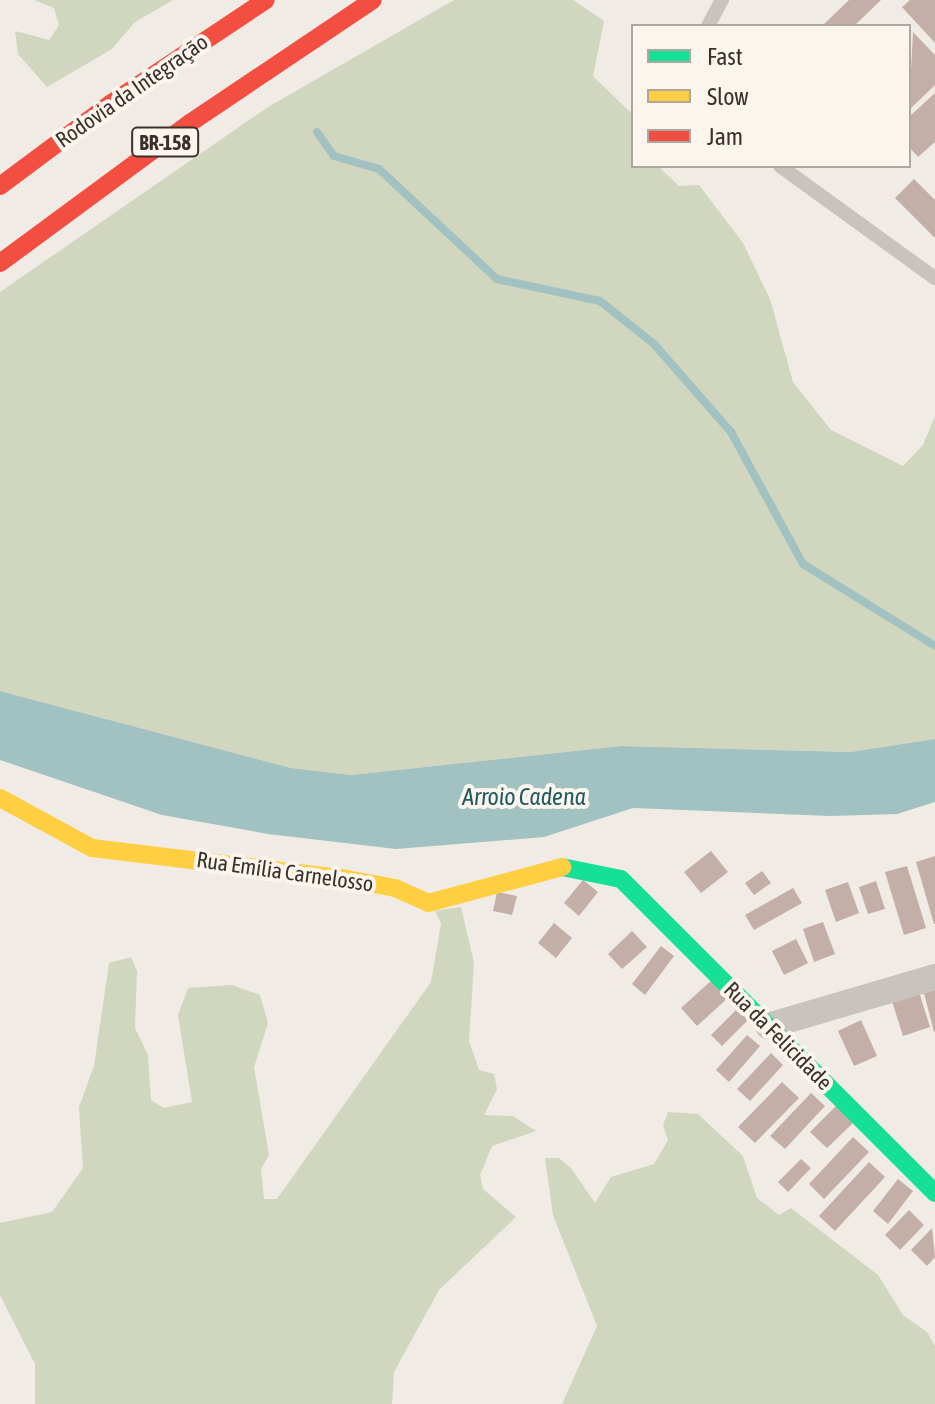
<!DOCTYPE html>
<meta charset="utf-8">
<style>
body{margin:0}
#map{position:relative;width:935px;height:1404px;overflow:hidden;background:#f0ebe5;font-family:"Asap Condensed",sans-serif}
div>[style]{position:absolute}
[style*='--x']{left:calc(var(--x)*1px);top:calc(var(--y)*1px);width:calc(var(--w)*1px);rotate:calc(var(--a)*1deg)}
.green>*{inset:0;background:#d1d6bf}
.water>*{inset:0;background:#a1c2c1}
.stream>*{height:8px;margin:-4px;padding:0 4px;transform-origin:4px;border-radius:4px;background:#a1c2c1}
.building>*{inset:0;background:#c3afa7}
.lane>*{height:14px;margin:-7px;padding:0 7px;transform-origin:7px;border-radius:7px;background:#c9c3be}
.street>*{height:26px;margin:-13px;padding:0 13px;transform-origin:13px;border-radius:13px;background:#c9c3be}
.fast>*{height:18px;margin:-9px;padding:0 9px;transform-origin:9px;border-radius:9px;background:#16e098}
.slow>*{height:18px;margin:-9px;padding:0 9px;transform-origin:9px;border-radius:9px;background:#ffcf43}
.jam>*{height:18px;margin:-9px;padding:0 9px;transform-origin:9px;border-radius:9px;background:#f24e42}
span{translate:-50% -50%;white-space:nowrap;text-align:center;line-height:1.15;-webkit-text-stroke:8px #fbf5ee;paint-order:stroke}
.shield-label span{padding:2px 6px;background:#fbf5ee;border:2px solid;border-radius:6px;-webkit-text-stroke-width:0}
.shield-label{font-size:20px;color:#3b302b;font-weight:700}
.street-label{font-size:22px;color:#3b302b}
.water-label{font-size:24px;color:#1f5a5e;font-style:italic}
.legend{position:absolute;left:631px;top:24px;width:280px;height:144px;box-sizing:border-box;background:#fbf5ee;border:2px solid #aea6a0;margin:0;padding:10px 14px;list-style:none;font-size:24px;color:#3b302b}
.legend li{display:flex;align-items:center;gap:16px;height:40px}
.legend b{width:40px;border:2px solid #aea6a0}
</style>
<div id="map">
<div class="green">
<div style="clip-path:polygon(34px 0,173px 0,135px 22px,112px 49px,47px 87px,18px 54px,15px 31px,49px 40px,59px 25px,54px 8px)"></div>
<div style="clip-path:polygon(454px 0,573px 0,604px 21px,593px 76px,633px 115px,633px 166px,658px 166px,679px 186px,699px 185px,743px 243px,770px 299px,793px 382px,831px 430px,903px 466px,923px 445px,935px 416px,935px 739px,850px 752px,621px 746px,351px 775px,291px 768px,0 691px,0 292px,268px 107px)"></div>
<div style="clip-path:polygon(461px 907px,474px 963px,469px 1041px,479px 1070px,494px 1074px,497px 1089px,484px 1115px,513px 1116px,536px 1131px,492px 1146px,480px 1175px,483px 1189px,516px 1217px,439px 1290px,394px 1372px,392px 1404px,35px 1404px,35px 1364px,0 1295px,0 1223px,52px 1212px,83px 1168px,79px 1107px,94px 1066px,109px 963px,131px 957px,137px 971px,135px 1028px,148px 1055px,151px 1100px,164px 1108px,192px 1102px,178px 1015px,188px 988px,232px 985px,260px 995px,268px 1023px,254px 1067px,269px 1155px,261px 1169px,264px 1199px,277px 1199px,431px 982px,441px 924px,435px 911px)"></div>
<div style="clip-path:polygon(668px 1112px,698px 1114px,743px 1156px,757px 1198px,779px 1215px,791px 1208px,878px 1275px,903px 1315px,927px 1332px,935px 1346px,935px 1404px,562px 1404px,597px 1326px,553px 1215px,545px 1158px,559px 1158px,571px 1168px,595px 1203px,611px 1177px,654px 1164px,668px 1140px,663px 1125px)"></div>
</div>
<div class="water">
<div style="clip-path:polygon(0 691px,291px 768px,351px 775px,621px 746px,850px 752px,935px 739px,935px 802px,897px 814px,830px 816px,633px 808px,544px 837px,396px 849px,268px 834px,162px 815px,0 760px)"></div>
</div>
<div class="stream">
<div style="--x:317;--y:132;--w:29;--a:55"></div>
<div style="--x:334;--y:156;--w:47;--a:16.1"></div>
<div style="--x:379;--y:169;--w:161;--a:43"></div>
<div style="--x:497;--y:279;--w:105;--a:12.1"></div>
<div style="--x:600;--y:301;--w:69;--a:38.5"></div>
<div style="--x:654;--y:344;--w:117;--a:48.8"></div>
<div style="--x:731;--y:432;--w:150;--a:61.4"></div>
<div style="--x:803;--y:564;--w:155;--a:31.8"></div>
</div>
<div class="building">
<div style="clip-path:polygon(849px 0,881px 0,854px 26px,822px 26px)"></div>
<div style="clip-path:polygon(910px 0,935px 0,935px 43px,902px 7px)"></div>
<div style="clip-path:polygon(913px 32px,935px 55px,935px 85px,909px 110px)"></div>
<div style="clip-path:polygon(935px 93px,935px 142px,918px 157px,909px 147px,909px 117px)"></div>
<div style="clip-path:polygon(914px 179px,935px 200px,935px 238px,895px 198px)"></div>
<div style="clip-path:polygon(711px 851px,728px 872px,701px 893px,684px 872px)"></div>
<div style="clip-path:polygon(935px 856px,935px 924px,934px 924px,916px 862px)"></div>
<div style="clip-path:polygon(907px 866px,926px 928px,904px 935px,885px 872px)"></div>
<div style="clip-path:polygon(762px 871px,771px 883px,754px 895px,745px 883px)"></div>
<div style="clip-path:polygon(583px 880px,598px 892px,579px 916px,564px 903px)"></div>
<div style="clip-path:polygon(876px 881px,885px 909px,868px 914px,859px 887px)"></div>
<div style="clip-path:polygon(848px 882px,859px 913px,836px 922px,825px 890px)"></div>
<div style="clip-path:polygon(793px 888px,802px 903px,754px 930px,745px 915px)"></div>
<div style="clip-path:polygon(497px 892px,517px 896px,512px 915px,493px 911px)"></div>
<div style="clip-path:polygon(823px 922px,835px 954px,814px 962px,803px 929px)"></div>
<div style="clip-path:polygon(554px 923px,572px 938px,556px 958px,538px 943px)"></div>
<div style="clip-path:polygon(632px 931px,647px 947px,622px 969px,608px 954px)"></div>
<div style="clip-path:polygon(796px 939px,808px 963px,784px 975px,772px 951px)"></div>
<div style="clip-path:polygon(661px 946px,674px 956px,645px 995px,632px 984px)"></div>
<div style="clip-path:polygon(712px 980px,729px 997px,697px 1026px,681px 1008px)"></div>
<div style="clip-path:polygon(935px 990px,935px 1032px,934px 1032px,924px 993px)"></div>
<div style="clip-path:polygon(919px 992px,930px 1027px,903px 1036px,892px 1001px)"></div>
<div style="clip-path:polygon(737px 1009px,748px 1020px,722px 1046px,711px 1035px)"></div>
<div style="clip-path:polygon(861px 1020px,877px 1056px,854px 1066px,838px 1031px)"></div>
<div style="clip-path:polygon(747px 1035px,760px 1046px,729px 1082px,716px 1070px)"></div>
<div style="clip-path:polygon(771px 1053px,783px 1065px,750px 1101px,737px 1089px)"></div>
<div style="clip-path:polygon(782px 1082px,799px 1098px,755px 1143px,738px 1127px)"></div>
<div style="clip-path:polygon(811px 1093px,825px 1106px,785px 1149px,770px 1136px)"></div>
<div style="clip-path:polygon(837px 1105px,854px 1122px,827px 1148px,810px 1132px)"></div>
<div style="clip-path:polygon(853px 1137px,869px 1152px,824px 1199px,809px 1184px)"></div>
<div style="clip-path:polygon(801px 1159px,811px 1168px,788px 1192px,778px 1182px)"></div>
<div style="clip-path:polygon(869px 1162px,885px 1177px,835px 1231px,819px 1216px)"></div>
<div style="clip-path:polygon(898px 1179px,913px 1191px,888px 1224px,873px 1211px)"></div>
<div style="clip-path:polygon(909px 1210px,924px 1225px,900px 1250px,885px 1235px)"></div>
<div style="clip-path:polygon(932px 1228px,935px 1257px,927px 1266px,911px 1250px)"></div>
</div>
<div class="lane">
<div style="--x:708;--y:26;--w:30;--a:-62"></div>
<div style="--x:780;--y:166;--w:191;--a:35.9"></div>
</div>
<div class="street">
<div style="--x:768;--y:1026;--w:174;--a:-16.4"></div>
</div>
<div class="fast">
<div style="--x:562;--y:867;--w:60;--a:11.5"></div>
<div style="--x:621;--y:879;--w:444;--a:45"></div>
</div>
<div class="slow">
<div style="--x:0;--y:798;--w:105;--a:28.5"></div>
<div style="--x:92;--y:848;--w:257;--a:6.9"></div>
<div style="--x:347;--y:879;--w:49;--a:10.6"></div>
<div style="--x:395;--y:888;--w:36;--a:24"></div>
<div style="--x:428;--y:903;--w:139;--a:-15"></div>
</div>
<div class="jam">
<div style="--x:0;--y:186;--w:137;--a:-36.7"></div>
<div style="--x:110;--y:104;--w:187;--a:-33.7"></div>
<div style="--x:0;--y:263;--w:236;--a:-36.4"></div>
<div style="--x:190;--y:123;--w:220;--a:-33.9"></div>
</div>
<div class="shield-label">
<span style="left:165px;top:142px">BR-158</span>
</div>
<div class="street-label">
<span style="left:132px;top:91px;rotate:-35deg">Rodovia da Integração</span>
<span style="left:285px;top:872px;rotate:8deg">Rua Emília Carnelosso</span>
<span style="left:778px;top:1036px;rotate:45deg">Rua da Felicidade</span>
</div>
<div class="water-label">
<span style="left:524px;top:797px">Arroio Cadena</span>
</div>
<ul class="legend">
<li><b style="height:10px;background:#16e098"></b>Fast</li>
<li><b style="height:10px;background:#ffcf43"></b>Slow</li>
<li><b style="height:10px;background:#f24e42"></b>Jam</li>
</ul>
</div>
